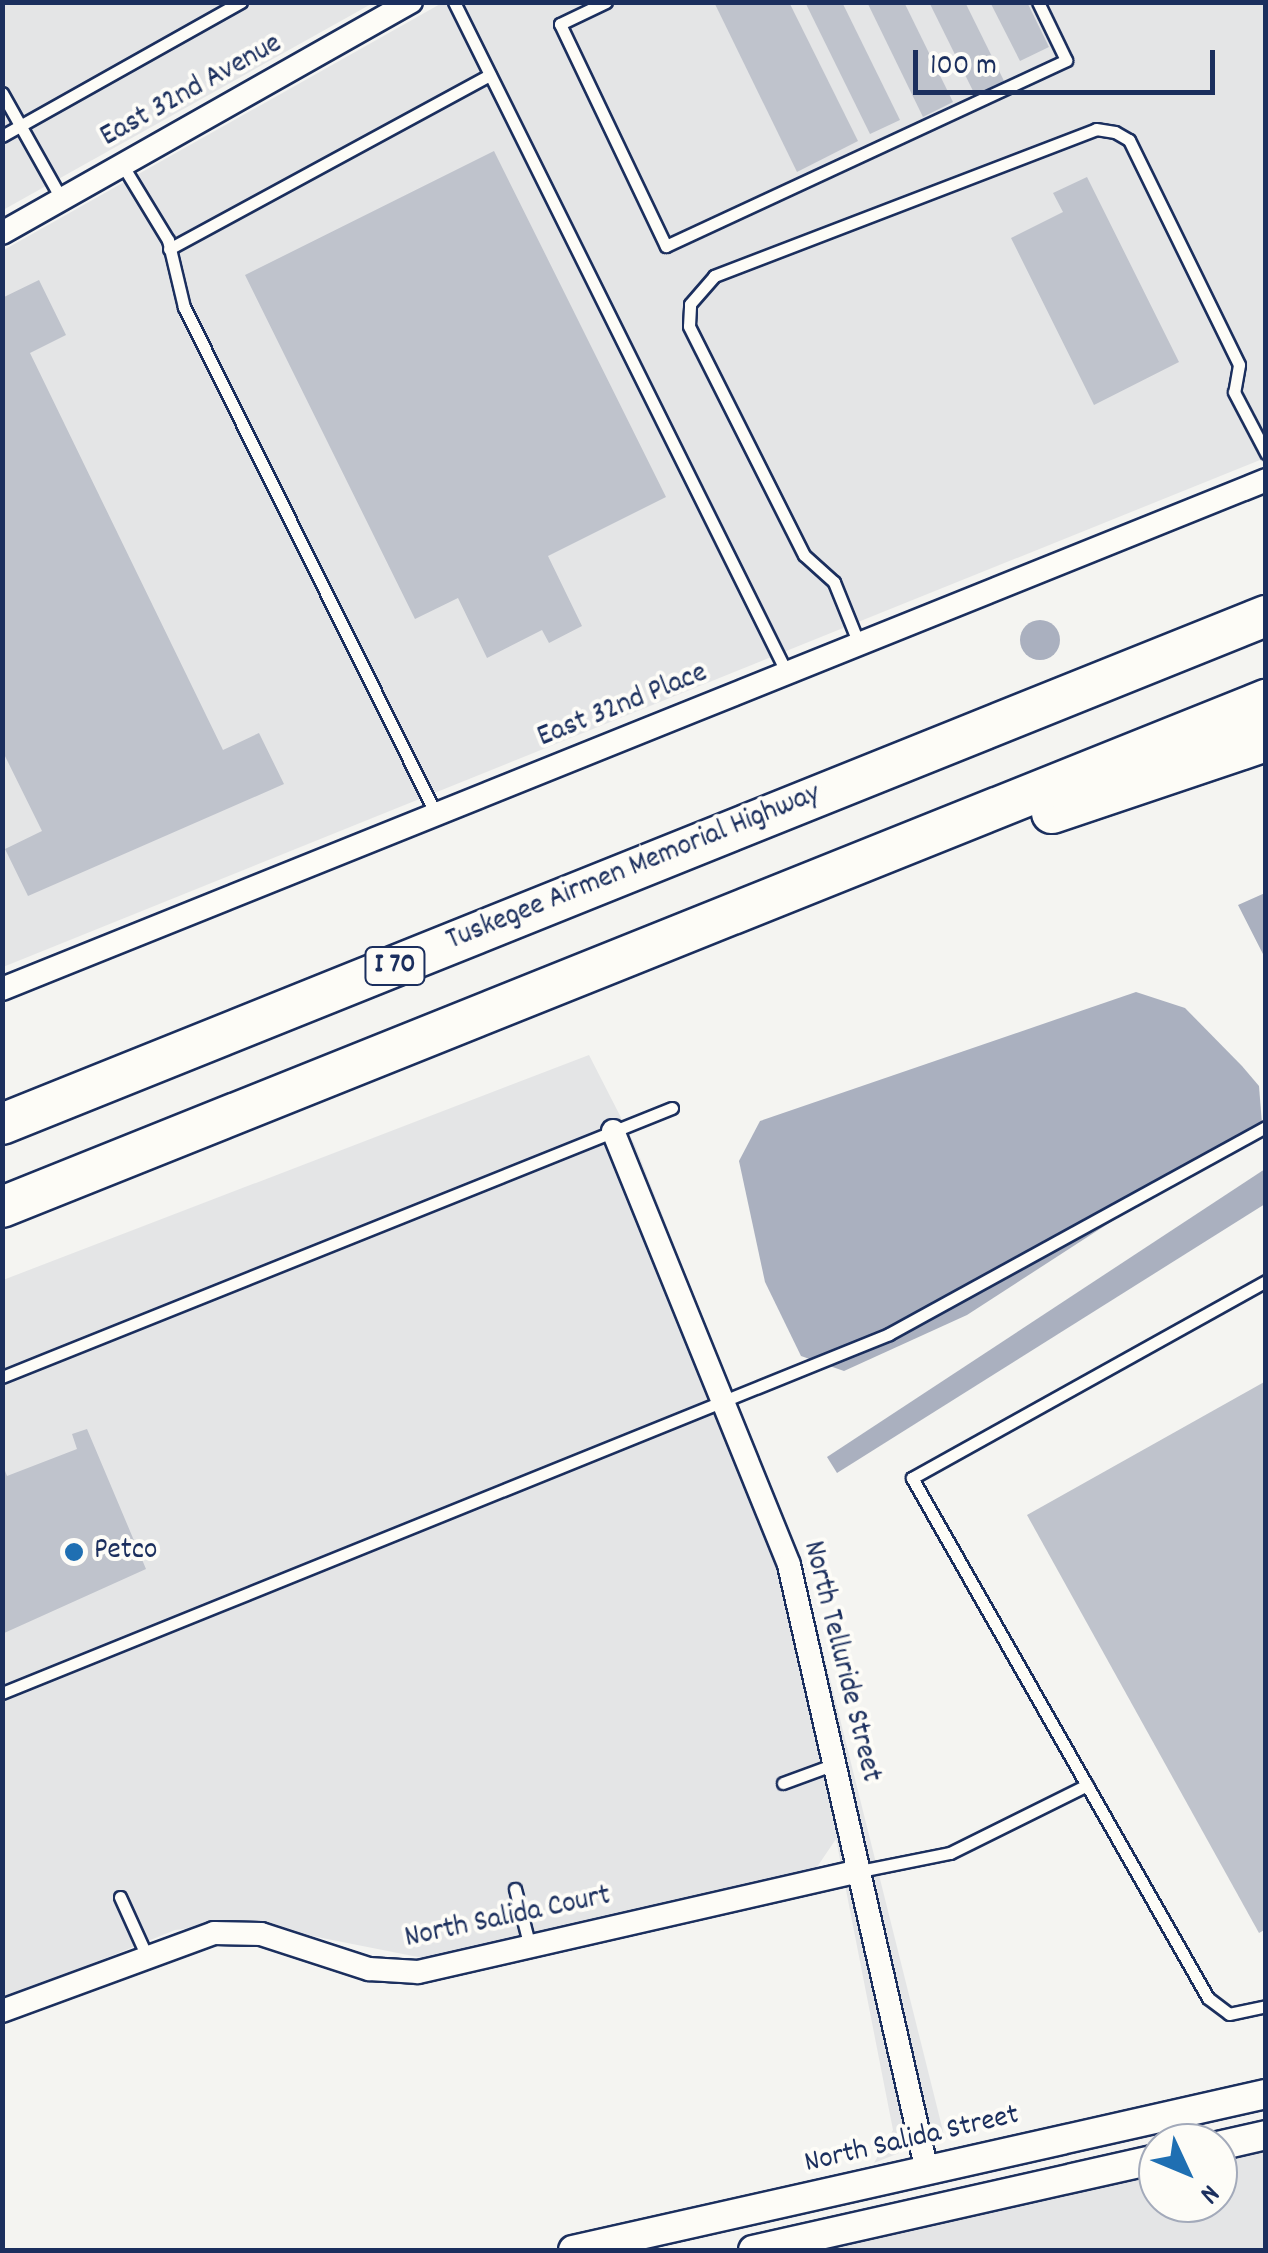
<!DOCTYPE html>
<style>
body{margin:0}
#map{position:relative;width:1268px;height:2253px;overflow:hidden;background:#f4f4f1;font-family:Dekko,sans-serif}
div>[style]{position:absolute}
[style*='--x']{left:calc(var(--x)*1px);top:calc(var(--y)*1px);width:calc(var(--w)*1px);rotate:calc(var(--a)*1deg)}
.built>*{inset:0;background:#e4e5e6}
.water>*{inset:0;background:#aab0bf}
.round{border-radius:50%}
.building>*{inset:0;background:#bfc3cc}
.roads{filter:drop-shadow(2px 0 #1b2f5e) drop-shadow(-2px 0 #1b2f5e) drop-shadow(0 2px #1b2f5e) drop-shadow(0 -2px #1b2f5e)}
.service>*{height:11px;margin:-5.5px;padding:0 5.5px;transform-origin:5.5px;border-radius:5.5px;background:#fdfcf7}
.minor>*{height:22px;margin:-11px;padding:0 11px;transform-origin:11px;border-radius:11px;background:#fdfcf7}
.tertiary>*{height:28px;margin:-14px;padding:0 14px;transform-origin:14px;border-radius:14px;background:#fdfcf7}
.motorway>*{height:40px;margin:-20px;padding:0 20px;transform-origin:20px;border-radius:20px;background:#fdfcf7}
.dots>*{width:28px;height:28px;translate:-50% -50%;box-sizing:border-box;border:5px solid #fdfcf7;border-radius:50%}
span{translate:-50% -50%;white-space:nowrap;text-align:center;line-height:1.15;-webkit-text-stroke:8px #fdfcf7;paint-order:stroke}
.shield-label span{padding:2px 8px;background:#fdfcf7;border:2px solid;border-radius:8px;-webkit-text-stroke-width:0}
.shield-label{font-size:28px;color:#1b2f5e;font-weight:700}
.street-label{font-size:30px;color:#1b2f5e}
.poi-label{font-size:30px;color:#1b2f5e}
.left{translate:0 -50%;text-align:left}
.frame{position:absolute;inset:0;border:5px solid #1b2f5e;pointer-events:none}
.north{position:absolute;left:1138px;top:2123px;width:100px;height:100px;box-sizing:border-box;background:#fdfcf7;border:2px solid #a3aaba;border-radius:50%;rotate:134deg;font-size:28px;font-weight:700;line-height:40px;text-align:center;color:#1b2f5e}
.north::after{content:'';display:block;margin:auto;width:35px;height:45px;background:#1f6fb2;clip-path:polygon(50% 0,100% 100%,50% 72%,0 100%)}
.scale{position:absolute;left:913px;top:50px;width:302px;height:45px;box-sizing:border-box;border:5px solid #1b2f5e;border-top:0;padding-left:12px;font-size:30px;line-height:35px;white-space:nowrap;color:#1b2f5e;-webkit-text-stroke:8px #fdfcf7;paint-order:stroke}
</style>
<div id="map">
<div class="built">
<div style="clip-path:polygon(3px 3px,373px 3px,3px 210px)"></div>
<div style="clip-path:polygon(442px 3px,1265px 3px,1265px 458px,3px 967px,2px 251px)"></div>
<div style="clip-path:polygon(589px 1055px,635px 1145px,804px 1575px,944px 2135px,874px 2163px,893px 2130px,836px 1839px,817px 1867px,423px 1958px,241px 1922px,175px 1930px,3px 2000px,3px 1280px)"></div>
<div style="clip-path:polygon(1265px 2149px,1265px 2250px,814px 2250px,1158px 2173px,1158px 2203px,1218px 2203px,1218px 2159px)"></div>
</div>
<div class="water">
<div class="round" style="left:1020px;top:620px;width:40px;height:40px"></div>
<div style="clip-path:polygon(1265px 893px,1265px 892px,1265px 958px,1238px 905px)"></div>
<div style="clip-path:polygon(1136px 992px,1185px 1008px,1242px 1066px,1259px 1086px,1262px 1124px,967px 1315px,844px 1371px,801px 1356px,765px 1282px,739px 1161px,760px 1121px)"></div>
<div style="clip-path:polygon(1265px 1169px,1265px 1204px,837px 1473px,827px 1457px)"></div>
</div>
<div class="building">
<div style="clip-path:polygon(714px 2px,789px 2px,858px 141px,797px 172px)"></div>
<div style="clip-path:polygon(805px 2px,842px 2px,900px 120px,870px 134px)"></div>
<div style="clip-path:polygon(867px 2px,904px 2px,953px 102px,923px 117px)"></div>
<div style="clip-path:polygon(929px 2px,965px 2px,1006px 85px,977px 99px)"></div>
<div style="clip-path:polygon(990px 2px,1027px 2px,1049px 47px,1020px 61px)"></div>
<div style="clip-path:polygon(494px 151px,666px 497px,548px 556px,582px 626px,549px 643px,542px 630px,487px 658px,458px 598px,415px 619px,245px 275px)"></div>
<div style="clip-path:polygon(1087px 177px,1179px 362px,1094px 405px,1011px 238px,1063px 212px,1053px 193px)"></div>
<div style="clip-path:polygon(39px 280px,66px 335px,30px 353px,223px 750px,259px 733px,284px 784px,28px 896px,5px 849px,42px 831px,2px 750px,2px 298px)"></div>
<div style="clip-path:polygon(1266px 1381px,1266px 1929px,1259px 1933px,1027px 1515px)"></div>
<div style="clip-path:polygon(87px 1429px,146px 1569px,2px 1634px,2px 1463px,7px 1476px,77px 1449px,72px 1434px)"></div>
</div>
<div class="roads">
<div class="service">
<div style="--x:454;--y:2;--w:749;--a:63.61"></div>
<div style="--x:606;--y:2;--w:51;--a:154.4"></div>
<div style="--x:560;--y:24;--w:246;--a:64.5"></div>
<div style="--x:666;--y:246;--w:441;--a:-24.9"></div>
<div style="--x:1066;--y:60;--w:64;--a:-115.8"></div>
<div style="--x:2;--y:93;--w:123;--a:60.7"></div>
<div style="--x:2;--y:136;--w:274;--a:-29.3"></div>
<div style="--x:123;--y:166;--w:87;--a:58.7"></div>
<div style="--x:168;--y:240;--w:69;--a:76.6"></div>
<div style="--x:184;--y:307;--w:566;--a:63.57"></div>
<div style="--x:169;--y:249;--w:365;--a:-28.5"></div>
<div style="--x:859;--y:644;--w:67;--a:-112"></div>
<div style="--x:834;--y:582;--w:40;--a:-138"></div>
<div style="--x:804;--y:555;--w:256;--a:-116.7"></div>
<div style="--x:689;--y:326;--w:22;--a:-87"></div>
<div style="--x:690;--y:304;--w:37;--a:-49"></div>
<div style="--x:714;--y:276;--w:409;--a:-21"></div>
<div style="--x:1096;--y:129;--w:19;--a:9"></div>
<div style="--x:1115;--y:132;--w:16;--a:30"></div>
<div style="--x:1129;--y:140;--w:250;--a:63.9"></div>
<div style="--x:1239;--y:365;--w:27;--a:100"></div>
<div style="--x:1234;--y:392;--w:69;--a:62.3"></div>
<div style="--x:1266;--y:1281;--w:405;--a:150.9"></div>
<div style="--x:912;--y:1478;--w:598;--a:60.35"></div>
<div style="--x:1208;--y:1998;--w:26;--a:37"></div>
<div style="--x:1229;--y:2014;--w:38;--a:-12"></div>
<div style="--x:2;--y:1377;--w:722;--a:-21.88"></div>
<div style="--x:2;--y:1693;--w:957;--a:-22.03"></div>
<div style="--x:889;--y:1334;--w:430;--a:-28.8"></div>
<div style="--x:783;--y:1783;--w:55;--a:-20.1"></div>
<div style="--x:860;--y:1871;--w:92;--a:-11.3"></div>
<div style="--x:950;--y:1853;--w:153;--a:-26.4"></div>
<div style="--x:515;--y:1889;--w:60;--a:75.5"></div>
<div style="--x:120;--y:1897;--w:60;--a:65.6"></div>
</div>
<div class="minor">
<div style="--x:2;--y:233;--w:470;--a:-29.5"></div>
<div style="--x:2;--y:989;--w:1363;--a:-21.93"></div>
<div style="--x:613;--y:1131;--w:468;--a:67.9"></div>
<div style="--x:789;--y:1565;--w:622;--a:77.17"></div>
<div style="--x:2;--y:2011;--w:226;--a:-20.2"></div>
<div style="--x:214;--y:1933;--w:47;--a:1.2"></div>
<div style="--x:261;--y:1934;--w:114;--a:18"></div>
<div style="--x:369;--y:1969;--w:49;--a:3.5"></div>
<div style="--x:418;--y:1972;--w:453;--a:-12.9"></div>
</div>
<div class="tertiary">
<div style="--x:1218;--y:2146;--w:49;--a:-12.9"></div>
<div style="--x:573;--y:2250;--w:710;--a:-12.69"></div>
<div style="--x:753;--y:2250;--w:415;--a:-12.7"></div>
</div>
<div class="motorway">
<div style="--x:1052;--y:813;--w:226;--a:-18.6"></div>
<div style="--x:2;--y:1124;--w:1362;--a:-21.9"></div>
<div style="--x:2;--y:1207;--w:1362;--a:-21.86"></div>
</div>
</div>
<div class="dots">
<div style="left:74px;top:1552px;background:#1f6fb2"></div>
</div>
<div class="shield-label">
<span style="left:395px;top:966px">I 70</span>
</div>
<div class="street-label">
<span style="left:192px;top:92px;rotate:-29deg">East 32nd Avenue</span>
<span style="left:623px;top:707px;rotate:-22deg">East 32nd Place</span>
<span style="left:634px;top:869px;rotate:-22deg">Tuskegee Airmen Memorial Highway</span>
<span style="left:840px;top:1662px;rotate:76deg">North Telluride Street</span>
<span style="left:508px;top:1919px;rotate:-12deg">North Salida Court</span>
<span style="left:912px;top:2141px;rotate:-13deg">North Salida Street</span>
</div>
<div class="poi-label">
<span class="left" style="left:94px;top:1552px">Petco</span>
</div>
<div class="frame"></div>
<div class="north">N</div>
<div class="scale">100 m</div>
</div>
